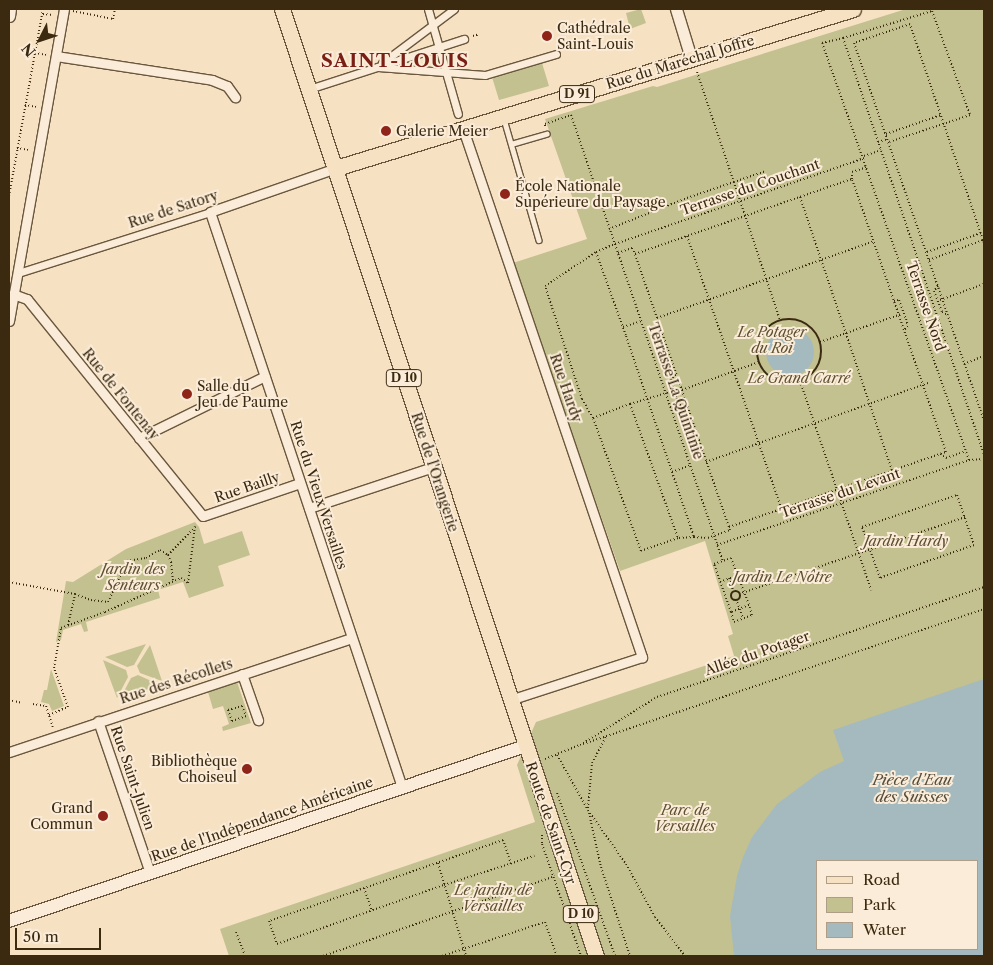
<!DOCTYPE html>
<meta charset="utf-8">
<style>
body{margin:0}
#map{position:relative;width:993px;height:965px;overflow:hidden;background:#f7e1c3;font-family:"Libre Caslon Text",serif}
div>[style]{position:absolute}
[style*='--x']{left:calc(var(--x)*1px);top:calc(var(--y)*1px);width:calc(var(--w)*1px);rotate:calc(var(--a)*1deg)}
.green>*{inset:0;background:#c3c18f}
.water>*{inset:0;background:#a4babf}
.round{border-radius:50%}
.path>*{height:2px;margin-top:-1px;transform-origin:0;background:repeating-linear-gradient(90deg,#3b2910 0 1px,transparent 0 3.5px)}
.path>.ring{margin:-1px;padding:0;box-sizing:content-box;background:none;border:2px solid #3b2910;border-radius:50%}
.roads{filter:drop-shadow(1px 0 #6a573d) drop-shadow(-1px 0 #6a573d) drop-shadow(0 1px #6a573d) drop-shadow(0 -1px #6a573d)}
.service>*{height:4.5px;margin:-2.25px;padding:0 2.25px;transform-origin:2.25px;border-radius:2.25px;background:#faecd8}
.pedestrian>*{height:7px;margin:-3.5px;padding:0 3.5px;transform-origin:3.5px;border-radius:3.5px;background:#faecd8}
.minor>*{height:9px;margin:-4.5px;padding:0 4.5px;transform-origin:4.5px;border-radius:4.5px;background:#faecd8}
.tertiary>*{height:11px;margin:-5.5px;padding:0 5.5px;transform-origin:5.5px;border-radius:5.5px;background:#faecd8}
.secondary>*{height:12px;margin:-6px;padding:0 6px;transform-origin:6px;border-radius:6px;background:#faecd8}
.primary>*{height:15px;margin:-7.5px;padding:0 7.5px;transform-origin:7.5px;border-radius:7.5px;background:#f7e1c3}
.dots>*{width:14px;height:14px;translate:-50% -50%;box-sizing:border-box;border:2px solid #faecd8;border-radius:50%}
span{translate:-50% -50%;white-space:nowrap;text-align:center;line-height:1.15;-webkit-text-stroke:4px #faecd8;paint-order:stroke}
.shield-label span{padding:1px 4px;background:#faecd8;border:1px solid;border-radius:4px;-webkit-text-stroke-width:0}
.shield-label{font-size:12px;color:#3b2910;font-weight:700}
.poi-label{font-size:14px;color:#3b2910}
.left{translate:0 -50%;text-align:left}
.right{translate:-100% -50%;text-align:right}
.street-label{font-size:14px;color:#3b2910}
.park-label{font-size:14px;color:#5d4f30;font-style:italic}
.water-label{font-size:15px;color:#554d3c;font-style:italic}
.district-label{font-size:19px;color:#7a1f14;font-weight:700;letter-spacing:1px}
.frame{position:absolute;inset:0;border:10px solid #3b2910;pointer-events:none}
.legend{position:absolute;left:816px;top:860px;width:162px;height:90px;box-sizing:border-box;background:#faecd8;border:1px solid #ae9e88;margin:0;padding:6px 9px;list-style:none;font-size:15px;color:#3b2910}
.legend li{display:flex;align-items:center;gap:10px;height:25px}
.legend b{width:25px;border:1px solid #ae9e88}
.north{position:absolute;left:15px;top:15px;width:50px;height:50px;-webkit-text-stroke:4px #faecd8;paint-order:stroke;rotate:229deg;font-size:14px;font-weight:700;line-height:20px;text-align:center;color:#3b2910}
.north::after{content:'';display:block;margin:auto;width:18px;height:22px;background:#3b2910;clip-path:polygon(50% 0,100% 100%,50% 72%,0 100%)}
.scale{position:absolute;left:15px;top:928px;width:86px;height:22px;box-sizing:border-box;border:2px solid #3b2910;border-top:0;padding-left:6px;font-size:15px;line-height:18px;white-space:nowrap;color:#3b2910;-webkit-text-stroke:4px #faecd8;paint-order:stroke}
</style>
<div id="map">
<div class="green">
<div style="clip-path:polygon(641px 9px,646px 23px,630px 29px,626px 13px)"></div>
<div style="clip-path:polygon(evenodd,906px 9px,984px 9px,984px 956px,229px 956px,220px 929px,535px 822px,517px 765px,536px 722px,734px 656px,728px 636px,733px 634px,705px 541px,620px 571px,513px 263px,587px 239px,545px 119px,653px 86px,657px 87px,906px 9px,817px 861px,977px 861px,977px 949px,817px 949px,817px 861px)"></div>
<div style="clip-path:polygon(542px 63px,549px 86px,499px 100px,492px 77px)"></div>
<div style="clip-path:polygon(195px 522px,199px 527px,204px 544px,242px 531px,250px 555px,218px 566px,224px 586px,189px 598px,183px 582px,158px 590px,160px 598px,86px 622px,88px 631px,84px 632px,81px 624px,63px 630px,61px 640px,56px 642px,66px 581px,73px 582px,126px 549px)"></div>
<div style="clip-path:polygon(146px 644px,134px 665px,127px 667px,105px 657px)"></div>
<div style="clip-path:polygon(150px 645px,162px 681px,140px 673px,137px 666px)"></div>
<div style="clip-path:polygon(103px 660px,126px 670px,128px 677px,117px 698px)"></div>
<div style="clip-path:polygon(51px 669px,64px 706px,52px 711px,49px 704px,41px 702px,44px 690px,47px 690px)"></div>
<div style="clip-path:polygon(138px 675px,160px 685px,120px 699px,131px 678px)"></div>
<div style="clip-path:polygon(237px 682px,251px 723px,223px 731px,222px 727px,229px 724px,223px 706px,213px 709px,208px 692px)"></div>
</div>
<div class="water">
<div class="round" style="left:766px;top:328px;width:48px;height:48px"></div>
<div style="clip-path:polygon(evenodd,984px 679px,984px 956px,734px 956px,730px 916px,737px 876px,743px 857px,752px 837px,777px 804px,820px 772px,844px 761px,833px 730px,984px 679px,817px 861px,977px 861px,977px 949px,817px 949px,817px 861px)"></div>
</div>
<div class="path">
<div style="--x:73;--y:11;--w:41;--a:11.3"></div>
<div style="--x:113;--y:19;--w:10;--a:-79"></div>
<div style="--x:43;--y:14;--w:10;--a:6"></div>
<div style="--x:473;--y:36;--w:7;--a:-16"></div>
<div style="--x:843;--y:38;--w:93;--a:-16.9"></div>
<div style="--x:932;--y:11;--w:111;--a:69.9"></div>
<div style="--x:970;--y:115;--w:85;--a:161.6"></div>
<div style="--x:35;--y:53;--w:12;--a:9"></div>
<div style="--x:697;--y:72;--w:262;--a:71.5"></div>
<div style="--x:25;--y:105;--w:12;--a:9"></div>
<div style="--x:545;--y:126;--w:2;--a:-90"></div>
<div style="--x:545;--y:124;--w:28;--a:-19"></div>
<div style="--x:571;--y:115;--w:471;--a:71.2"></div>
<div style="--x:886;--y:134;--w:58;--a:-19.1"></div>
<div style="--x:878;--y:142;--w:10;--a:-17"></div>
<div style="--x:17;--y:148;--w:12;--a:9"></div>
<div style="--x:864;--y:156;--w:18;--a:-19"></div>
<div style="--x:9;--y:196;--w:190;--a:-79.7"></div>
<div style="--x:800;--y:197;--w:288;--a:71.4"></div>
<div style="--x:609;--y:229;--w:84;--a:-21.7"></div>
<div style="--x:687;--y:198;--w:83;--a:-18.9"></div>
<div style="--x:687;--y:236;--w:287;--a:70.9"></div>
<div style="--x:984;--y:243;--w:231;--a:-108.7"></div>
<div style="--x:910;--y:24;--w:59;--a:161.3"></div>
<div style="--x:854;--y:43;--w:399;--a:71"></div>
<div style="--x:596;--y:252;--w:89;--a:70.3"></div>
<div style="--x:626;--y:336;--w:212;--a:71.3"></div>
<div style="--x:694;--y:537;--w:16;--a:176"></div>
<div style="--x:927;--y:252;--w:57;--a:-19.4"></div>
<div style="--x:618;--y:253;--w:15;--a:-20"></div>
<div style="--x:632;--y:248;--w:7;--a:63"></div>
<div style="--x:929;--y:260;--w:58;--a:-20.3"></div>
<div style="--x:938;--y:286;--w:6;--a:129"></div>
<div style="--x:934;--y:291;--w:22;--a:69"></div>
<div style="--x:942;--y:312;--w:7;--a:27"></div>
<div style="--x:940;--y:300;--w:47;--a:-20"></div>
<div style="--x:894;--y:301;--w:5;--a:-11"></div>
<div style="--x:899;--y:300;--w:20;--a:70"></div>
<div style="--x:906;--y:319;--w:7;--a:74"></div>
<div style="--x:908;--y:326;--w:6;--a:135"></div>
<div style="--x:657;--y:318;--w:230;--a:-19.5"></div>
<div class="ring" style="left:757px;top:319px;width:62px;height:62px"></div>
<div style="--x:623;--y:327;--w:19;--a:-18"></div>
<div style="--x:820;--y:342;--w:87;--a:-18.9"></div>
<div style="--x:964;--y:364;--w:22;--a:-22"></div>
<div style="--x:676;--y:375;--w:6;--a:141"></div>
<div style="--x:671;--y:379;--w:20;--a:72"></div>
<div style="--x:677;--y:398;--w:8;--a:67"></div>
<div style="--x:680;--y:405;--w:7;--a:0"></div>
<div style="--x:800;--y:381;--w:221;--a:71.2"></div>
<div style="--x:682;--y:390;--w:82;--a:-20"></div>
<div style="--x:630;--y:404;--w:142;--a:70.3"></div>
<div style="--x:678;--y:538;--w:39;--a:161"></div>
<div style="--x:641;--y:551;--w:141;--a:-109.8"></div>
<div style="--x:593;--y:418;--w:40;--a:-21"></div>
<div style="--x:630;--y:404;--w:39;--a:-17"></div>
<div style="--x:667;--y:393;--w:8;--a:-45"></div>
<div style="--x:593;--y:418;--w:22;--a:-120"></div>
<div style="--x:582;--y:399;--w:119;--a:-108.1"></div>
<div style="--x:545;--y:286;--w:61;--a:-33.7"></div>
<div style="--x:596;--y:252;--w:21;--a:-23"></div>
<div style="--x:615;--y:244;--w:264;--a:-19"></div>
<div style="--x:940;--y:454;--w:7;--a:34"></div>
<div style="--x:946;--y:458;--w:21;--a:-19"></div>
<div style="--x:969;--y:460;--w:442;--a:-109.4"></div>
<div style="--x:822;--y:43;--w:22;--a:-13"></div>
<div style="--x:843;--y:38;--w:439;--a:71.3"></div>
<div style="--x:706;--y:462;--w:236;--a:-19.6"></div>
<div style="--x:672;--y:472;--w:20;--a:-20"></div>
<div style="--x:957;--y:495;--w:53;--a:71.2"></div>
<div style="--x:974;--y:545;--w:100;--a:160.7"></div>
<div style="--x:880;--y:578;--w:54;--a:-109.4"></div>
<div style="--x:862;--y:527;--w:100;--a:-18.6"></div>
<div style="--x:729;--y:527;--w:230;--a:-19.1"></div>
<div style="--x:946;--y:452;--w:289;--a:-109"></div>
<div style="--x:852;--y:179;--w:7;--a:-90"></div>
<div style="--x:852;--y:172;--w:16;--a:-18"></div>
<div style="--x:694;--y:537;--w:14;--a:4"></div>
<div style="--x:708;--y:538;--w:23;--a:-20"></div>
<div style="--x:730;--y:530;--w:292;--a:-109"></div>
<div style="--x:635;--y:254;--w:230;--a:-19.1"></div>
<div style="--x:717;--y:545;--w:266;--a:-18.6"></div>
<div style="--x:969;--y:460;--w:15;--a:-4"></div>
<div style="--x:168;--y:555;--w:37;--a:-46"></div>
<div style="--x:731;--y:558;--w:50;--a:69"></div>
<div style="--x:749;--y:605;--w:19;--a:159"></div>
<div style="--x:731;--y:612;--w:51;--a:-109.5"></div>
<div style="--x:714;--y:564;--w:18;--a:-19"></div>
<div style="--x:729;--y:578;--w:13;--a:72"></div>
<div style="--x:9;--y:582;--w:67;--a:10.3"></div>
<div style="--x:75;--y:594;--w:17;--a:21"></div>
<div style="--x:91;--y:600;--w:17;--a:7"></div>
<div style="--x:108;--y:602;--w:45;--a:-65.1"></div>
<div style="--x:127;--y:561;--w:19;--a:-9"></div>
<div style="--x:146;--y:558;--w:16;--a:-30"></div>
<div style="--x:160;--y:550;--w:9;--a:32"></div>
<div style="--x:168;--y:555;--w:8;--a:67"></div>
<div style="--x:171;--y:562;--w:20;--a:84"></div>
<div style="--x:720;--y:582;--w:19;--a:-21"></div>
<div class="ring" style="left:730.5px;top:590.5px;width:7px;height:7px"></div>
<div style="--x:739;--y:594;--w:239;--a:-18.8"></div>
<div style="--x:736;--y:599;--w:20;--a:70"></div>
<div style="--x:731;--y:612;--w:10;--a:73"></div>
<div style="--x:734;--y:622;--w:19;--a:-21"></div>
<div style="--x:752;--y:615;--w:10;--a:-107"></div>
<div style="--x:68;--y:625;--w:32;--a:-77"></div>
<div style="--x:9;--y:700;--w:14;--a:12"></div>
<div style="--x:33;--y:704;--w:13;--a:9"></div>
<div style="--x:46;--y:706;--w:22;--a:72"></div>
<div style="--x:242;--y:706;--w:11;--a:68"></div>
<div style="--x:246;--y:716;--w:15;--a:160"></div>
<div style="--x:232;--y:721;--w:12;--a:-110"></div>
<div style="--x:228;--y:710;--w:15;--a:-16"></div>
<div style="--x:49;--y:715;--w:21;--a:-23"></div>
<div style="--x:68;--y:707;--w:41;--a:-109.7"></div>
<div style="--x:54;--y:668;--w:41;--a:-80.1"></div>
<div style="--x:61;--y:628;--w:47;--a:-20"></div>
<div style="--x:105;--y:612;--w:83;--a:-24.1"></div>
<div style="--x:181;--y:578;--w:9;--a:36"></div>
<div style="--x:188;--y:583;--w:57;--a:-83"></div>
<div style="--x:583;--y:744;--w:423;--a:-18.6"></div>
<div style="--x:557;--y:755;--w:63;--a:60.6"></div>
<div style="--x:588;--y:810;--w:66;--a:54.9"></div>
<div style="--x:626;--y:864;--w:60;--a:61.3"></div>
<div style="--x:655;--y:917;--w:49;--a:52.4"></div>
<div style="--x:545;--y:759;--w:38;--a:-22"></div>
<div style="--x:580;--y:745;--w:91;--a:-31.9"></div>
<div style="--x:657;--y:697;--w:345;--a:-18.6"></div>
<div style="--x:557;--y:793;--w:173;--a:70.4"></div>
<div style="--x:588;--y:808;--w:45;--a:-84.9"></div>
<div style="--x:592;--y:763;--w:30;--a:-62"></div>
<div style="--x:589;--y:813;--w:55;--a:77.5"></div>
<div style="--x:601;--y:867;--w:94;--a:72"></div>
<div style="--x:542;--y:835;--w:9;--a:90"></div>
<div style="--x:542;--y:844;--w:119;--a:70.8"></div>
<div style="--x:438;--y:863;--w:97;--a:73.2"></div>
<div style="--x:511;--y:864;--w:25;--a:-108"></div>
<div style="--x:503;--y:840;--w:248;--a:160.9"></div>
<div style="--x:269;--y:921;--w:24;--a:71"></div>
<div style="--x:277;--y:944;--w:177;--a:-19.5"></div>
<div style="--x:444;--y:885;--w:95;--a:-17.9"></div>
<div style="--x:364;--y:888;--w:24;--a:71"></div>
<div style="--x:236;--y:932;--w:26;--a:69"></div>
<div style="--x:323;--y:956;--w:245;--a:-19"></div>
<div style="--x:442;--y:956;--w:108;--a:-18.3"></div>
<div style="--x:545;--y:922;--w:36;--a:71"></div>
</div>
<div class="roads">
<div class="service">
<div style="--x:504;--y:119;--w:126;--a:73.9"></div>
<div style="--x:511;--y:144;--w:37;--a:-16"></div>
</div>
<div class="pedestrian">
<div style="--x:428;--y:9;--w:109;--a:74.1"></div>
<div style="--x:382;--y:63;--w:90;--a:-36.9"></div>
<div style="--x:378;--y:67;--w:107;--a:4.3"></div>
<div style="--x:485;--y:75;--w:74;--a:-16.5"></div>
<div style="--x:309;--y:89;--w:163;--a:-17.9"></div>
<div style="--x:18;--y:273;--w:201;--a:-17.6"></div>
</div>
<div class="minor">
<div style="--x:56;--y:56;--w:158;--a:8.7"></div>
<div style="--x:212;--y:80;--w:16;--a:22"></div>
<div style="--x:227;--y:86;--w:14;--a:54"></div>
<div style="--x:463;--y:129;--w:558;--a:71.27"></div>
<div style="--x:642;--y:657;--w:139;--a:162"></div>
<div style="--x:336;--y:168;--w:133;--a:160.8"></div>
<div style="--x:210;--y:212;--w:606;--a:71.54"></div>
<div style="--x:13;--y:294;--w:15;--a:20"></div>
<div style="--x:27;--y:299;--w:279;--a:51"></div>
<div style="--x:203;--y:516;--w:102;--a:-18.8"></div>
<div style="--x:9;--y:321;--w:317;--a:-80"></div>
<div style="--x:139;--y:438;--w:140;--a:-26.2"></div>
<div style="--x:309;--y:508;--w:131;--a:-18.3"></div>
<div style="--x:242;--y:674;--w:49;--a:70.8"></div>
<div style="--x:98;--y:721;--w:161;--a:71.1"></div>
<div style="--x:9;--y:752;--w:361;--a:-18.4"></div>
</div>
<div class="tertiary">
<div style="--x:676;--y:9;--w:51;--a:73"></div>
<div style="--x:9;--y:16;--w:7;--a:-82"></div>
</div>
<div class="secondary">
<div style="--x:9;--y:921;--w:545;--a:-18.73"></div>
</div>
<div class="primary">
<div style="--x:282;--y:9;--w:998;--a:71.66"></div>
<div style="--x:336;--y:168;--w:541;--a:-17.09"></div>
</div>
</div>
<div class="dots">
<div style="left:547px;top:36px;background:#8f2418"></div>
<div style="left:386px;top:131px;background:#8f2418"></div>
<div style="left:505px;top:194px;background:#8f2418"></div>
<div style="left:187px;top:394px;background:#8f2418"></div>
<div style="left:247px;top:769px;background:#8f2418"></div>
<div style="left:103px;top:816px;background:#8f2418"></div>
</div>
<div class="shield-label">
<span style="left:577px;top:94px">D 91</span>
<span style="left:404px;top:378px">D 10</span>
<span style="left:581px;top:914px">D 10</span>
</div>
<div class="poi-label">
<span class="left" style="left:557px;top:36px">Cathédrale<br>Saint-Louis</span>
<span class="left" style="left:396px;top:131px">Galerie Meier</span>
<span class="left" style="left:515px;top:194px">École Nationale<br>Supérieure du Paysage</span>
<span class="left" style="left:197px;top:394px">Salle du<br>Jeu de Paume</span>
<span class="right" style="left:237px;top:769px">Bibliothèque<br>Choiseul</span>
<span class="right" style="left:93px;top:816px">Grand<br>Commun</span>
</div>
<div class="street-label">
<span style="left:680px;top:62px;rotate:-17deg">Rue du Maréchal Joffre</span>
<span style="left:750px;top:187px;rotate:-19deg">Terrasse du Couchant</span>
<span style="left:173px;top:209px;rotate:-18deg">Rue de Satory</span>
<span style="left:926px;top:306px;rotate:71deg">Terrasse Nord</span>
<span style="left:566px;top:388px;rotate:71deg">Rue Hardy</span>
<span style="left:676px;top:391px;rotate:71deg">Terrasse La Quintinie</span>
<span style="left:121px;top:394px;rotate:51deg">Rue de Fontenay</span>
<span style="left:435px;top:472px;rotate:72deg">Rue de l'Orangerie</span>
<span style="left:247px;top:487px;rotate:-19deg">Rue Bailly</span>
<span style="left:840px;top:493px;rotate:-19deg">Terrasse du Levant</span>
<span style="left:319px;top:495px;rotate:72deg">Rue du Vieux Versailles</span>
<span style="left:757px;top:653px;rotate:-19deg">Allée du Potager</span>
<span style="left:176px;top:681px;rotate:-18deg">Rue des Récollets</span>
<span style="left:133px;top:778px;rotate:71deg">Rue Saint-Julien</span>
<span style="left:262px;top:819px;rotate:-19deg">Rue de l'Indépendance Américaine</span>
<span style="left:551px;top:823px;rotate:71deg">Route de Saint-Cyr</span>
</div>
<div class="park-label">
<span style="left:772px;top:340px">Le Potager<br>du Roi</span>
<span style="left:799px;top:378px">Le Grand Carré</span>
<span style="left:906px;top:541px">Jardin Hardy</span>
<span style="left:133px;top:577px">Jardin des<br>Senteurs</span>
<span style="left:782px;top:577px">Jardin Le Nôtre</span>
<span style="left:685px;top:818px">Parc de<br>Versailles</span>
<span style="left:493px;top:898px">Le jardin de<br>Versailles</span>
</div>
<div class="water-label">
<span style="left:912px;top:788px">Pièce d'Eau<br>des Suisses</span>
</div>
<div class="district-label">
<span style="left:395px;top:61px">SAINT-LOUIS</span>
</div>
<div class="frame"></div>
<ul class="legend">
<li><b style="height:6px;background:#f7e1c3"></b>Road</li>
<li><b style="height:14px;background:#c3c18f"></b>Park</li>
<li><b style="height:14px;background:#a4babf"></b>Water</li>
</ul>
<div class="north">N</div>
<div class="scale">50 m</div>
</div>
